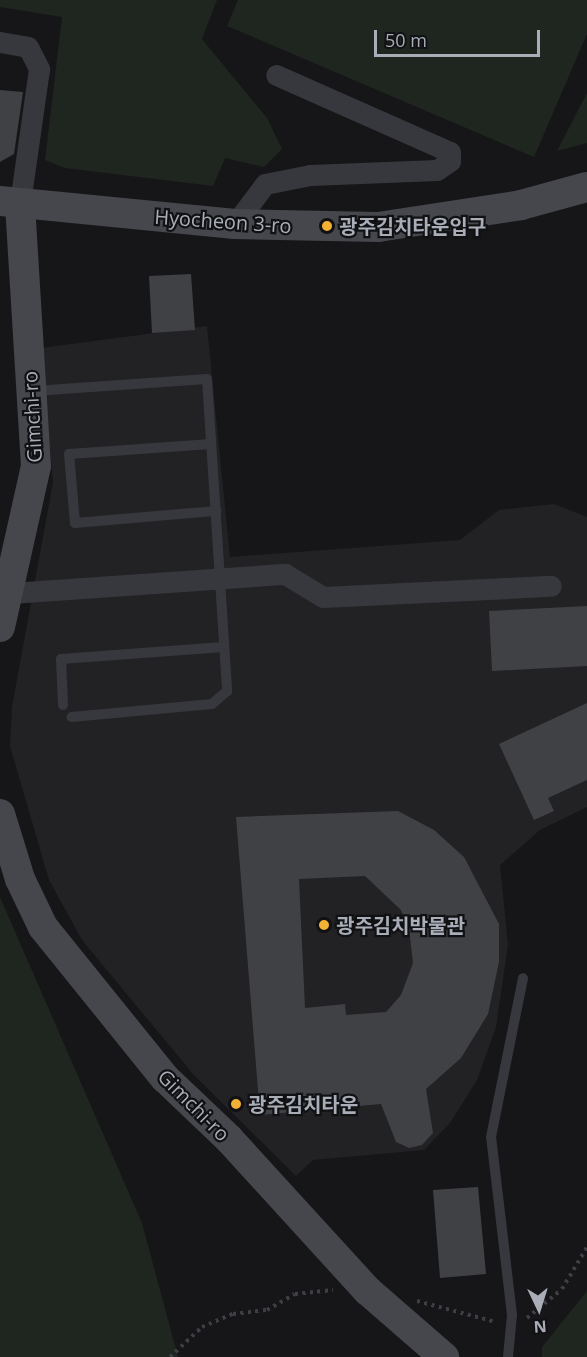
<!DOCTYPE html>
<meta charset="utf-8">
<style>
body{margin:0}
#map{position:relative;width:587px;height:1357px;overflow:hidden;background:#161618;font-family:"Open Sans","Noto Sans KR",sans-serif}
div>[style]{position:absolute}
[style*='--x']{left:calc(var(--x)*1px);top:calc(var(--y)*1px);width:calc(var(--w)*1px);rotate:calc(var(--a)*1deg)}
.built>*{inset:0;background:#222225}
.green>*{inset:0;background:#1e261f}
.building>*{inset:0;background:#404145}
.path>*{height:4px;margin-top:-2px;transform-origin:0;background:repeating-linear-gradient(90deg,#3d3f44 0 3px,transparent 0 7.5px)}
.lane>*{height:10px;margin:-5px;padding:0 5px;transform-origin:5px;border-radius:5px;background:#37383d}
.street>*{height:21px;margin:-10.5px;padding:0 10.5px;transform-origin:10.5px;border-radius:10.5px;background:#37383d}
.secondary>*{height:30px;margin:-15px;padding:0 15px;transform-origin:15px;border-radius:15px;background:#45474d}
.dots>*{width:16px;height:16px;translate:-50% -50%;box-sizing:border-box;border:3px solid #111113;border-radius:50%}
span{translate:-50% -50%;white-space:nowrap;text-align:center;line-height:1.15;-webkit-text-stroke:4.5px #111113;paint-order:stroke}
.street-label{font-size:20px;color:#a8adb8}
.poi-label{font-size:20px;color:#a8adb8;font-weight:700}
.left{translate:0 -50%;text-align:left}
.north{position:absolute;left:509px;top:1279px;width:60px;height:60px;-webkit-text-stroke:4px #111113;paint-order:stroke;rotate:176deg;font-size:16px;font-weight:700;line-height:24px;text-align:center;color:#a8adb8}
.north::after{content:'';display:block;margin:auto;width:21px;height:27px;background:#a8adb8;clip-path:polygon(50% 0,100% 100%,50% 72%,0 100%)}
.scale{position:absolute;left:374px;top:30px;width:166px;height:27px;box-sizing:border-box;border:3px solid #a8adb8;border-top:0;padding-left:8px;font-size:18px;line-height:21px;white-space:nowrap;color:#a8adb8;-webkit-text-stroke:4px #111113;paint-order:stroke}
</style>
<div id="map">
<div class="built">
<div style="clip-path:polygon(207px 326px,230px 557px,460px 540px,499px 510px,554px 504px,587px 517px,587px 807px,540px 830px,500px 865px,508px 945px,496px 1027px,477px 1080px,450px 1123px,424px 1150px,313px 1160px,296px 1176px,193px 1074px,82px 940px,49px 880px,10px 746px,12px 707px,53px 482px,41px 348px)"></div>
</div>
<div class="green">
<div style="clip-path:polygon(0 0,217px 0,202px 39px,267px 118px,282px 149px,264px 167px,225px 158px,213px 186px,65px 168px,45px 160px,62px 17px,0 7px)"></div>
<div style="clip-path:polygon(238px 0,587px 0,587px 34px,534px 157px,227px 26px)"></div>
<div style="clip-path:polygon(587px 93px,587px 143px,557px 151px)"></div>
<div style="clip-path:polygon(0 897px,142px 1223px,178px 1357px,0 1357px)"></div>
<div style="clip-path:polygon(587px 1291px,587px 1357px,542px 1357px,542px 1347px)"></div>
</div>
<div class="building">
<div style="clip-path:polygon(0 90px,23px 92px,14px 154px,0 162px)"></div>
<div style="clip-path:polygon(191px 274px,195px 330px,152px 333px,149px 276px)"></div>
<div style="clip-path:polygon(587px 606px,587px 666px,492px 671px,489px 611px)"></div>
<div style="clip-path:polygon(587px 703px,587px 780px,548px 798px,554px 811px,534px 820px,499px 744px)"></div>
<div style="clip-path:polygon(evenodd,398px 811px,434px 830px,464px 857px,499px 924px,499px 962px,488px 1014px,461px 1058px,426px 1089px,433px 1133px,422px 1145px,409px 1148px,396px 1142px,381px 1104px,260px 1115px,236px 817px,398px 811px,365px 876px,401px 910px,409px 929px,413px 963px,401px 995px,386px 1012px,346px 1015px,345px 1004px,305px 1008px,299px 879px,365px 876px)"></div>
<div style="clip-path:polygon(478px 1187px,486px 1274px,440px 1278px,433px 1190px)"></div>
</div>
<div class="path">
<div style="--x:417;--y:1301;--w:82;--a:14.9"></div>
<div style="--x:527;--y:1318;--w:45;--a:-39.6"></div>
<div style="--x:562;--y:1289;--w:49;--a:-59.2"></div>
<div style="--x:170;--y:1357;--w:44;--a:-43.2"></div>
<div style="--x:202;--y:1327;--w:34;--a:-23"></div>
<div style="--x:233;--y:1314;--w:34;--a:-7"></div>
<div style="--x:267;--y:1310;--w:32;--a:-30"></div>
<div style="--x:295;--y:1294;--w:38;--a:-6"></div>
</div>
<div class="lane">
<div style="--x:34;--y:391;--w:173;--a:-4"></div>
<div style="--x:207;--y:379;--w:313;--a:86.3"></div>
<div style="--x:227;--y:691;--w:20;--a:139"></div>
<div style="--x:212;--y:704;--w:141;--a:174.7"></div>
<div style="--x:211;--y:444;--w:142;--a:176"></div>
<div style="--x:69;--y:454;--w:69;--a:85"></div>
<div style="--x:75;--y:523;--w:142;--a:-4.9"></div>
<div style="--x:63;--y:705;--w:46;--a:-92.5"></div>
<div style="--x:61;--y:659;--w:163;--a:-4.2"></div>
<div style="--x:508;--y:1357;--w:42;--a:-84.6"></div>
<div style="--x:512;--y:1315;--w:179;--a:-96.7"></div>
<div style="--x:491;--y:1137;--w:162;--a:-78.6"></div>
</div>
<div class="street">
<div style="--x:0;--y:42;--w:28;--a:10"></div>
<div style="--x:28;--y:47;--w:25;--a:63"></div>
<div style="--x:39;--y:69;--w:135;--a:98.1"></div>
<div style="--x:235;--y:224;--w:50;--a:-53.1"></div>
<div style="--x:265;--y:184;--w:46;--a:-11.3"></div>
<div style="--x:310;--y:175;--w:127;--a:-2.3"></div>
<div style="--x:437;--y:170;--w:16;--a:-35"></div>
<div style="--x:450;--y:161;--w:9;--a:-90"></div>
<div style="--x:450;--y:152;--w:190;--a:-156.1"></div>
<div style="--x:11;--y:593;--w:275;--a:-4"></div>
<div style="--x:285;--y:574;--w:44;--a:31.2"></div>
<div style="--x:323;--y:597;--w:228;--a:-2.8"></div>
</div>
<div class="secondary">
<div style="--x:0;--y:201;--w:236;--a:5.6"></div>
<div style="--x:235;--y:224;--w:143;--a:1.2"></div>
<div style="--x:378;--y:227;--w:145;--a:-8.7"></div>
<div style="--x:521;--y:205;--w:68;--a:-15.3"></div>
<div style="--x:0;--y:627;--w:165;--a:-77.4"></div>
<div style="--x:36;--y:466;--w:263;--a:-93.5"></div>
<div style="--x:0;--y:814;--w:68;--a:72.9"></div>
<div style="--x:20;--y:879;--w:53;--a:64.4"></div>
<div style="--x:43;--y:927;--w:194;--a:51.1"></div>
<div style="--x:165;--y:1078;--w:88;--a:43.6"></div>
<div style="--x:229;--y:1139;--w:206;--a:47.6"></div>
<div style="--x:368;--y:1291;--w:101;--a:41"></div>
</div>
<div class="dots">
<div style="left:327px;top:226px;background:#f2b134"></div>
<div style="left:324px;top:925px;background:#f2b134"></div>
<div style="left:236px;top:1104px;background:#f2b134"></div>
</div>
<div class="street-label">
<span style="left:223px;top:221px;rotate:4deg">Hyocheon 3-ro</span>
<span style="left:32px;top:417px;rotate:-93deg">Gimchi-ro</span>
<span style="left:194px;top:1105px;rotate:45deg">Gimchi-ro</span>
</div>
<div class="poi-label">
<span class="left" style="left:339px;top:226px">광주김치타운입구</span>
<span class="left" style="left:336px;top:925px">광주김치박물관</span>
<span class="left" style="left:248px;top:1104px">광주김치타운</span>
</div>
<div class="north">N</div>
<div class="scale">50 m</div>
</div>
